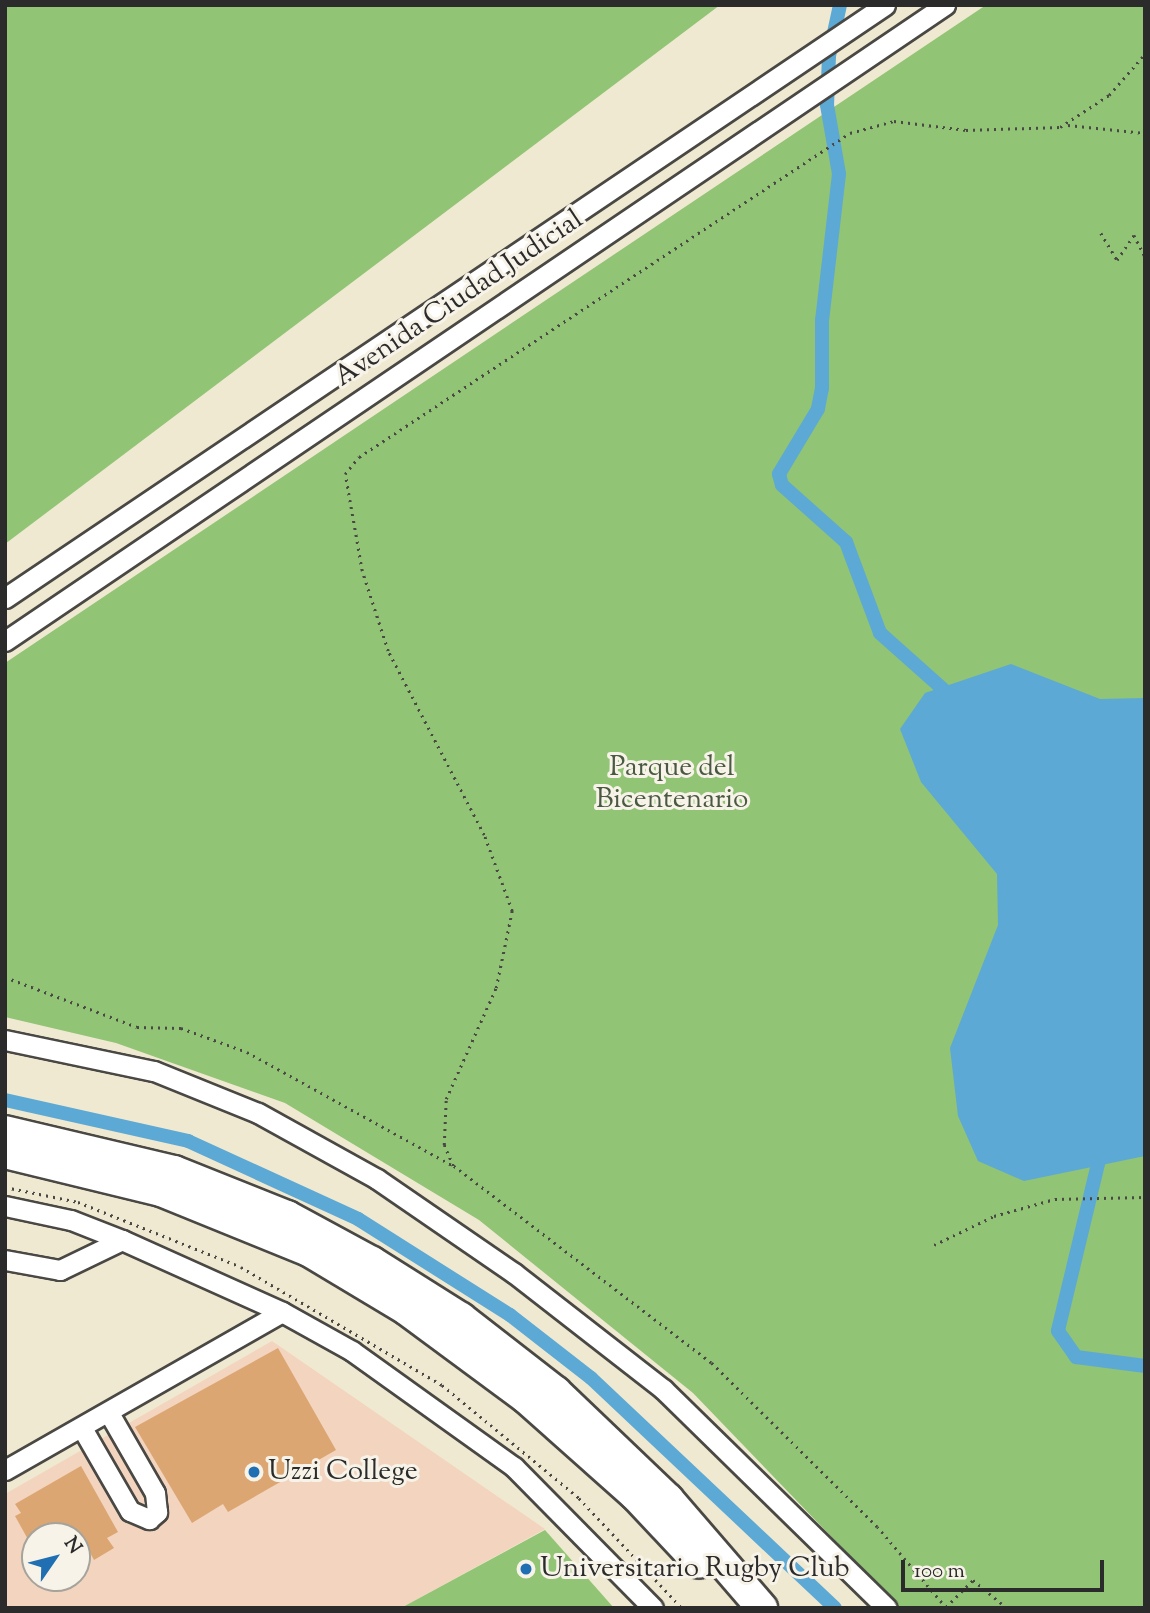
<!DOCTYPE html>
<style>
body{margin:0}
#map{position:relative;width:1150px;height:1613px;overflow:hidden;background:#f0e9d1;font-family:"Sorts Mill Goudy",serif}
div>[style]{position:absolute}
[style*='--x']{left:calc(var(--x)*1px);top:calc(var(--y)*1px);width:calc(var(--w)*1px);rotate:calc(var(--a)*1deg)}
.built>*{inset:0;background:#f3d4bf}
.green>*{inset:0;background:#91c475}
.water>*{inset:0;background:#5ca9d5}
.canal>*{height:14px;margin:-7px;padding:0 7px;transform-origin:7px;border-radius:7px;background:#5ca9d5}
.building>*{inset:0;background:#dca673}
.path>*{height:2.5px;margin-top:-1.25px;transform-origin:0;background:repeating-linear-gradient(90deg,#494844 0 2px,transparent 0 7px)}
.roads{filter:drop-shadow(2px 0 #494844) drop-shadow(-2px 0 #494844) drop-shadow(0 2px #494844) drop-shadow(0 -2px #494844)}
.minor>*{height:19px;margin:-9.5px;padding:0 9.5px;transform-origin:9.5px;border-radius:9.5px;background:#fff}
.highway>*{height:30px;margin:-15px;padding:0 15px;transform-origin:15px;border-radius:15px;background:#fff}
.dots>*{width:19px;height:19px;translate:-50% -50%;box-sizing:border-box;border:4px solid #f7f3e8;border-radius:50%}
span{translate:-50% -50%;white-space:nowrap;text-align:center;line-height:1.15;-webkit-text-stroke:6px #f7f3e8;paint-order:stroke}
.street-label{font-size:28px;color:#2b2b2b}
.park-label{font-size:28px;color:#4a5941}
.poi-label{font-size:28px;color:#2b2b2b}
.left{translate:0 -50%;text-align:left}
.frame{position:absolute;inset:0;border:7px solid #2b2b2b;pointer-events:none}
.north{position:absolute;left:21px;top:1522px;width:70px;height:70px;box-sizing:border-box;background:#f7f3e8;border:2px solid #a5a39c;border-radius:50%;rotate:55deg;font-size:19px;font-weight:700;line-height:28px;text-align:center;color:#2b2b2b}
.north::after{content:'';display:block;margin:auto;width:24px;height:32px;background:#1f6fb2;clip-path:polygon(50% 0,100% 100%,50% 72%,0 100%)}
.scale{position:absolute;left:901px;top:1560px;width:203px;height:32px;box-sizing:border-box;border:4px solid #2b2b2b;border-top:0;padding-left:9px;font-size:21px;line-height:24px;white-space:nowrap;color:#2b2b2b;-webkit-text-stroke:5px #f7f3e8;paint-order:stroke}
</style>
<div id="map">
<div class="built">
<div style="clip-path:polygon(evenodd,272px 1341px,545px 1529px,401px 1608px,5px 1608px,5px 1494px,272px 1341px,35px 1536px,77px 1536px,77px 1578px,35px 1578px,35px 1536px)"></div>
</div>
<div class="green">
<div style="clip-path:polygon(5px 5px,720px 5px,5px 544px)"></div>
<div style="clip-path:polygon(986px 5px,1145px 5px,1145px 1608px,900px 1608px,693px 1393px,479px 1220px,285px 1103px,116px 1043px,5px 1017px,5px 663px)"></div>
<div style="clip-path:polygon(545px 1530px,614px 1608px,401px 1608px)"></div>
</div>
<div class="water">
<div style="clip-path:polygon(1011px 664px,1100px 699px,1145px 698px,1145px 1156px,1024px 1181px,978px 1161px,958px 1116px,950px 1048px,998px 925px,997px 874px,921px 782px,900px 729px,925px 693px)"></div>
</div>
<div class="canal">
<div style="--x:840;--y:5;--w:52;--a:102.2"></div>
<div style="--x:829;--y:56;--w:49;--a:92.3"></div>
<div style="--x:827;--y:105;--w:70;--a:80.1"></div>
<div style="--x:839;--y:174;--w:147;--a:96.6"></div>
<div style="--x:822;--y:320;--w:68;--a:90"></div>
<div style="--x:822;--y:388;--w:21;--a:101"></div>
<div style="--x:818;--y:409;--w:76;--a:121"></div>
<div style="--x:779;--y:474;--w:11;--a:75"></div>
<div style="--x:782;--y:485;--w:86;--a:41.7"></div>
<div style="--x:846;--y:542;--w:97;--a:69.5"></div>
<div style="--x:880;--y:633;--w:99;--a:41.7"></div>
<div style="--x:5;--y:1100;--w:188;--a:12.6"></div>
<div style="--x:188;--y:1141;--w:187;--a:24.6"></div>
<div style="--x:358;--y:1219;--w:180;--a:32.3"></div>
<div style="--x:510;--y:1315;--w:103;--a:37.9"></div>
<div style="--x:591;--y:1378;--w:335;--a:43.3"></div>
<div style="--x:1103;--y:1143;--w:193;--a:103.5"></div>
<div style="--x:1058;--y:1331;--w:32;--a:55"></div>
<div style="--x:1076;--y:1357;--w:70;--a:7.4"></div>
</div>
<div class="building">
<div style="clip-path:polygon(278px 1348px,336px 1450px,228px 1512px,223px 1504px,192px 1523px,135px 1427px)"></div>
<div style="clip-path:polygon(81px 1466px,118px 1532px,107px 1538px,114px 1548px,94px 1560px,88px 1549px,77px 1555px,77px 1536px,35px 1536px,35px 1552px,15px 1516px,21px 1513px,15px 1504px)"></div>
</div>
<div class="path">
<div style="--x:1068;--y:125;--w:77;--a:5.9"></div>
<div style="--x:1101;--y:233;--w:31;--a:59"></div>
<div style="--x:1117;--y:260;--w:30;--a:-56"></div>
<div style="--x:1134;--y:235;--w:25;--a:63"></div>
<div style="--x:5;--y:977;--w:141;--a:20.7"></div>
<div style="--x:137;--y:1027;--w:44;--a:1.3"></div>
<div style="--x:181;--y:1028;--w:70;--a:20"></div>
<div style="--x:247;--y:1052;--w:234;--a:28.9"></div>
<div style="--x:5;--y:1187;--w:75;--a:11.6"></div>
<div style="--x:78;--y:1202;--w:175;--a:21.7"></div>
<div style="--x:241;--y:1267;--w:233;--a:30.4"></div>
<div style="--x:442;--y:1385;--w:178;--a:39.5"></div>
<div style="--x:579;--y:1498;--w:151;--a:46.9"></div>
<div style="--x:934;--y:1245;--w:67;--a:-25.8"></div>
<div style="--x:994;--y:1216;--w:63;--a:-15.6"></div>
<div style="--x:1055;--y:1199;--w:90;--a:-1.3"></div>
<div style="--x:946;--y:1607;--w:38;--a:-45"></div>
<div style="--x:973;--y:1580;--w:44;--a:39.5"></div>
<div style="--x:946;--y:1608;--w:106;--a:-130.4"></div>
<div style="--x:877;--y:1527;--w:233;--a:-135.3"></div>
<div style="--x:711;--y:1363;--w:325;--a:-142.6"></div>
<div style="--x:453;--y:1166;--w:23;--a:-113"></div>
<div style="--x:444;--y:1145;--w:46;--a:-87.5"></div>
<div style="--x:446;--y:1099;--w:122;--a:-65.8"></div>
<div style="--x:496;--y:988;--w:79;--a:-78.3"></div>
<div style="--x:512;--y:911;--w:81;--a:-110.2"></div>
<div style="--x:484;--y:835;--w:208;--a:-117.6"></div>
<div style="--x:388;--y:651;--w:84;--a:-108"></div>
<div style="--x:362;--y:571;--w:98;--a:-99.9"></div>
<div style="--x:345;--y:474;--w:22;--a:-51"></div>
<div style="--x:359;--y:457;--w:588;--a:-33.42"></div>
<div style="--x:850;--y:133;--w:46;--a:-15.3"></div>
<div style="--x:894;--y:121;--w:73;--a:7.1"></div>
<div style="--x:966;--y:130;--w:94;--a:-1.8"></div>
<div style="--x:1060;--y:127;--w:59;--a:-33.1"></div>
<div style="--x:1109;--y:95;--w:55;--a:-48.7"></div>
</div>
<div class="roads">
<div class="minor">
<div style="--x:5;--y:598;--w:1061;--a:-33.97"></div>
<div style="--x:5;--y:641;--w:1135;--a:-34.08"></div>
<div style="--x:5;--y:1040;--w:152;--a:11.8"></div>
<div style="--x:154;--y:1071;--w:112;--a:22"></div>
<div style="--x:258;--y:1113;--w:136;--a:29"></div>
<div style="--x:377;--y:1179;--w:166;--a:34.5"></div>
<div style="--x:514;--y:1273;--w:189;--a:37.9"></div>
<div style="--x:663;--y:1389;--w:313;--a:44.4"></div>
<div style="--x:5;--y:1206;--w:67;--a:12"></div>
<div style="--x:71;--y:1220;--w:55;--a:21.4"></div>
<div style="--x:122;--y:1240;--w:175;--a:24.2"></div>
<div style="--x:282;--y:1312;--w:80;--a:29.1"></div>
<div style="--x:352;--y:1351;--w:199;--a:35.6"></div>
<div style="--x:514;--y:1467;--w:198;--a:45.4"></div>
<div style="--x:5;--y:1260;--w:56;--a:10.3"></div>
<div style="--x:60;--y:1270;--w:69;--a:-25.8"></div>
<div style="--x:82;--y:1428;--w:96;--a:60"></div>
<div style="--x:130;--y:1511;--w:21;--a:23"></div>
<div style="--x:149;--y:1519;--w:11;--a:-41"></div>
<div style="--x:157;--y:1512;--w:19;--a:-96"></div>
<div style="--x:155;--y:1493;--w:92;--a:-119.9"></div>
<div style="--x:5;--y:1470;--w:319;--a:-29.7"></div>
</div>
<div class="highway">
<div style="--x:5;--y:1131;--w:174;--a:13.3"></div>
<div style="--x:174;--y:1171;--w:122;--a:21.7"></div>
<div style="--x:287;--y:1216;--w:97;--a:28.4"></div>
<div style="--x:372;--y:1262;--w:105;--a:32.2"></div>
<div style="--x:461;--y:1318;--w:120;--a:37.9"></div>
<div style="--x:556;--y:1392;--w:155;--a:43.7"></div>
<div style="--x:668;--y:1499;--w:144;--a:49.2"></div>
<div style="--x:5;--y:1153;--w:161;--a:13.7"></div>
<div style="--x:161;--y:1191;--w:160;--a:22.1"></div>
<div style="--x:309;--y:1251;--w:114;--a:31"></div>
<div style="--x:407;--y:1310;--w:148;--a:36.5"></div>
<div style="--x:526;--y:1398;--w:146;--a:41.7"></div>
<div style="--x:635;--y:1495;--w:93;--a:46.7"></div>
</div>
</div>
<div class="dots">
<div style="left:254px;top:1472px;background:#1f6fb2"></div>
<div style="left:526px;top:1569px;background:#1f6fb2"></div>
</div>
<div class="street-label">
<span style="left:459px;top:299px;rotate:-34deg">Avenida Ciudad Judicial</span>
</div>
<div class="park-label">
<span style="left:672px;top:784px">Parque del<br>Bicentenario</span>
</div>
<div class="poi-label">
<span class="left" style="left:268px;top:1472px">Uzzi College</span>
<span class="left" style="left:540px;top:1569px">Universitario Rugby Club</span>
</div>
<div class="frame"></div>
<div class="north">N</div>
<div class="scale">100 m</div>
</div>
